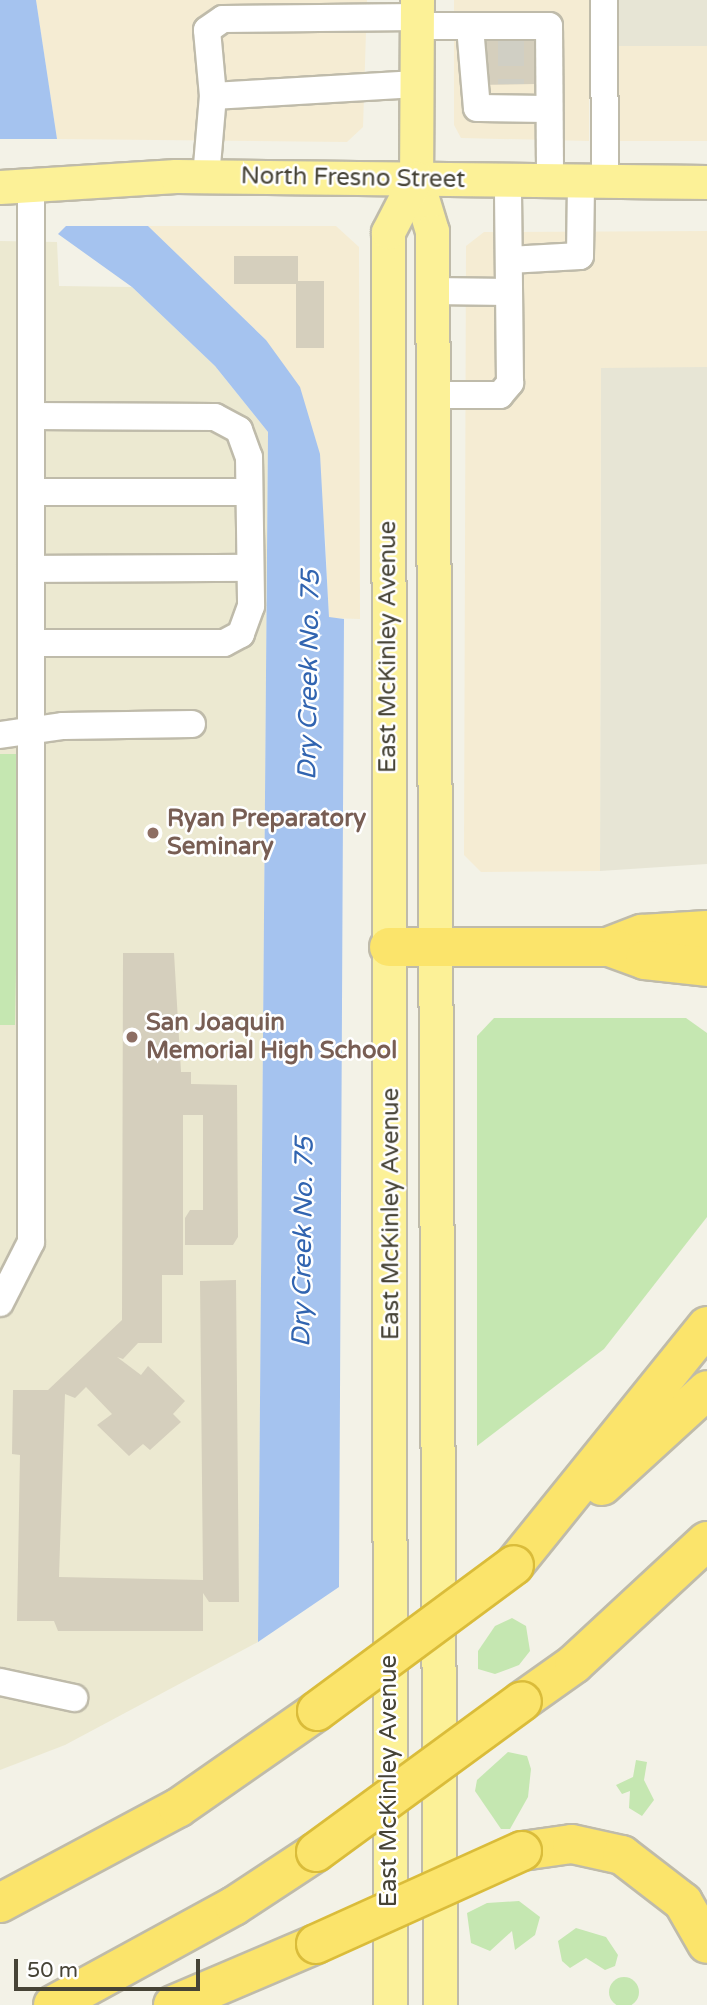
<!DOCTYPE html>
<style>
body{margin:0}
#map{position:relative;width:707px;height:2005px;overflow:hidden;background:#f3f2e7;font-family:"Varela Round",sans-serif}
div>[style]{position:absolute}
[style*='--x']{left:calc(var(--x)*1px);top:calc(var(--y)*1px);width:calc(var(--w)*1px);rotate:calc(var(--a)*1deg)}
.residential>*{inset:0;background:#e7e5d5}
.commercial>*{inset:0;background:#f5ecd3}
.education>*{inset:0;background:#ece9d1}
.green>*{inset:0;background:#c5e7b1}
.round{border-radius:50%}
.water>*{inset:0;background:#a5c3ef}
.building>*{inset:0;background:#d5cfbd}
.minor-tunnel>*{height:26px;margin-top:-13px;transform-origin:0;background:repeating-linear-gradient(90deg,#d0cfc4 0 26px,transparent 0 39px)}
.roads{filter:drop-shadow(2px 0 #bfbbaa) drop-shadow(-2px 0 #bfbbaa) drop-shadow(0 2px #bfbbaa) drop-shadow(0 -2px #bfbbaa)}
.minor>*{height:26px;margin:-13px;padding:0 13px;transform-origin:13px;border-radius:13px;background:#fff}
.major>*{height:33px;margin:-16.5px;padding:0 16.5px;transform-origin:16.5px;border-radius:16.5px;background:#fcf197}
.highway>*{height:38px;margin:-19px;padding:0 19px;transform-origin:19px;border-radius:19px;background:#fbe46b}
.bridges{filter:drop-shadow(2px 0 #dabc3a) drop-shadow(-2px 0 #dabc3a) drop-shadow(0 2px #dabc3a) drop-shadow(0 -2px #dabc3a)}
.highway-bridge>*{height:38px;margin:-19px;padding:0 19px;transform-origin:19px;border-radius:19px;background:#fbe46b}
.dots>*{width:19px;height:19px;translate:-50% -50%;box-sizing:border-box;border:4px solid #fff;border-radius:50%}
span{translate:-50% -50%;white-space:nowrap;text-align:center;line-height:1.15;-webkit-text-stroke:5px #fff;paint-order:stroke}
.street-label{font-size:24px;color:#464336}
.education-label{font-size:24px;color:#785e54;font-weight:700}
.left{translate:0 -50%;text-align:left}
.water-label{font-size:26px;color:#3164b0;font-style:italic}
.scale{position:absolute;left:14px;top:1959px;width:186px;height:32px;box-sizing:border-box;border:4px solid #464336;border-top:0;padding-left:9px;font-size:21px;line-height:24px;white-space:nowrap;color:#464336;-webkit-text-stroke:5px #fff;paint-order:stroke}
</style>
<div id="map">
<div class="residential">
<div style="clip-path:polygon(612px 0,707px 0,707px 46px,612px 46px)"></div>
<div style="clip-path:polygon(601px 367px,707px 367px,707px 864px,600px 871px)"></div>
</div>
<div class="commercial">
<div style="clip-path:polygon(36px 0,367px 0,363px 127px,347px 142px,57px 139px)"></div>
<div style="clip-path:polygon(454px 0,589px 0,589px 141px,461px 138px,454px 125px)"></div>
<div style="clip-path:polygon(612px 46px,707px 46px,707px 141px,612px 141px)"></div>
<div style="clip-path:polygon(148px 226px,336px 226px,359px 247px,360px 619px,329px 618px,325px 534px,266px 340px)"></div>
<div style="clip-path:polygon(707px 231px,707px 367px,601px 368px,600px 871px,481px 872px,464px 855px,466px 246px,484px 232px)"></div>
</div>
<div class="education">
<div style="clip-path:polygon(0 241px,57px 242px,59px 286px,132px 287px,215px 366px,268px 432px,258px 1642px,65px 1745px,0 1770px)"></div>
</div>
<div class="green">
<div style="clip-path:polygon(0 754px,20px 754px,15px 1025px,0 1025px)"></div>
<div style="clip-path:polygon(494px 1018px,686px 1018px,707px 1033px,707px 1217px,604px 1349px,477px 1446px,477px 1036px)"></div>
<div style="clip-path:polygon(512px 1618px,526px 1626px,530px 1651px,519px 1665px,495px 1674px,478px 1669px,478px 1651px,495px 1626px)"></div>
<div style="clip-path:polygon(508px 1752px,527px 1756px,531px 1769px,528px 1797px,510px 1829px,501px 1829px,475px 1791px,477px 1780px)"></div>
<div style="clip-path:polygon(636px 1760px,647px 1762px,644px 1780px,654px 1800px,642px 1816px,629px 1808px,630px 1791px,622px 1794px,616px 1785px,633px 1777px)"></div>
<div style="clip-path:polygon(519px 1901px,540px 1917px,535px 1935px,515px 1950px,512px 1931px,490px 1951px,471px 1943px,467px 1913px,487px 1903px)"></div>
<div style="clip-path:polygon(576px 1928px,606px 1937px,618px 1955px,615px 1966px,605px 1970px,586px 1958px,570px 1968px,562px 1961px,558px 1941px)"></div>
<div class="round" style="left:609px;top:1977px;width:30px;height:30px"></div>
</div>
<div class="water">
<div style="clip-path:polygon(0 0,36px 0,57px 139px,0 139px)"></div>
<div style="clip-path:polygon(66px 226px,148px 226px,266px 340px,300px 387px,320px 454px,329px 617px,344px 619px,339px 1587px,258px 1642px,268px 432px,215px 366px,132px 287px,58px 234px)"></div>
</div>
<div class="building">
<div style="clip-path:polygon(535px 39px,535px 84px,475px 85px,475px 40px)"></div>
<div style="clip-path:polygon(234px 256px,298px 256px,298px 281px,324px 281px,324px 348px,296px 348px,296px 284px,234px 284px)"></div>
<div style="clip-path:polygon(123px 953px,174px 953px,181px 1072px,191px 1072px,191px 1084px,237px 1085px,238px 1237px,233px 1245px,185px 1245px,185px 1218px,190px 1210px,203px 1210px,203px 1115px,183px 1115px,183px 1275px,162px 1275px,162px 1343px,138px 1343px,123px 1359px,117px 1357px,141px 1375px,148px 1366px,185px 1401px,173px 1414px,181px 1422px,150px 1450px,143px 1444px,129px 1456px,97px 1425px,112px 1414px,86px 1387px,75px 1398px,65px 1394px,59px 1577px,203px 1580px,200px 1281px,236px 1280px,239px 1602px,209px 1602px,203px 1593px,203px 1631px,58px 1631px,54px 1621px,17px 1621px,20px 1455px,12px 1454px,13px 1390px,48px 1390px,122px 1320px)"></div>
</div>
<div class="minor-tunnel">
<div style="--x:511;--y:40;--w:44;--a:90"></div>
</div>
<div class="roads">
<div class="minor">
<div style="--x:604;--y:0;--w:182;--a:89.7"></div>
<div style="--x:417;--y:26;--w:132;--a:0"></div>
<div style="--x:549;--y:26;--w:155;--a:89.6"></div>
<div style="--x:470;--y:27;--w:81;--a:85.1"></div>
<div style="--x:477;--y:108;--w:72;--a:0.8"></div>
<div style="--x:213;--y:96;--w:66;--a:-95.2"></div>
<div style="--x:207;--y:30;--w:19;--a:-35"></div>
<div style="--x:223;--y:19;--w:194;--a:-0.6"></div>
<div style="--x:206;--y:177;--w:81;--a:-85.1"></div>
<div style="--x:213;--y:96;--w:204;--a:-3.4"></div>
<div style="--x:509;--y:260;--w:71;--a:-3.2"></div>
<div style="--x:580;--y:256;--w:74;--a:-89.2"></div>
<div style="--x:433;--y:291;--w:76;--a:0.8"></div>
<div style="--x:433;--y:395;--w:67;--a:0"></div>
<div style="--x:500;--y:395;--w:16;--a:-50"></div>
<div style="--x:510;--y:383;--w:203;--a:-90.6"></div>
<div style="--x:31;--y:416;--w:184;--a:0.3"></div>
<div style="--x:215;--y:417;--w:27;--a:28"></div>
<div style="--x:239;--y:430;--w:29;--a:70"></div>
<div style="--x:249;--y:457;--w:149;--a:89.2"></div>
<div style="--x:251;--y:606;--w:30;--a:110"></div>
<div style="--x:241;--y:634;--w:19;--a:152"></div>
<div style="--x:224;--y:643;--w:193;--a:180"></div>
<div style="--x:31;--y:492;--w:218;--a:0"></div>
<div style="--x:31;--y:569;--w:219;--a:-0.3"></div>
<div style="--x:0;--y:735;--w:64;--a:-8.1"></div>
<div style="--x:63;--y:726;--w:129;--a:-0.9"></div>
<div style="--x:0;--y:1303;--w:68;--a:-63.1"></div>
<div style="--x:31;--y:1242;--w:1056;--a:-90"></div>
<div style="--x:0;--y:1682;--w:76;--a:12.2"></div>
</div>
<div class="major">
<div style="--x:417;--y:0;--w:178;--a:90.3"></div>
<div style="--x:416;--y:178;--w:55;--a:73.2"></div>
<div style="--x:432;--y:231;--w:1774;--a:89.74"></div>
<div style="--x:0;--y:187;--w:176;--a:-3.6"></div>
<div style="--x:176;--y:176;--w:531;--a:0.65"></div>
<div style="--x:390;--y:2005;--w:1773;--a:-90.06"></div>
<div style="--x:388;--y:232;--w:61;--a:-62.6"></div>
</div>
<div class="highway">
<div style="--x:610;--y:946;--w:34;--a:-21"></div>
<div style="--x:642;--y:934;--w:65;--a:-3.5"></div>
<div style="--x:389;--y:947;--w:220;--a:0"></div>
<div style="--x:609;--y:947;--w:38;--a:20"></div>
<div style="--x:645;--y:960;--w:62;--a:6.4"></div>
<div style="--x:602;--y:1486;--w:142;--a:-42.4"></div>
<div style="--x:514;--y:1565;--w:307;--a:-51.1"></div>
<div style="--x:522;--y:1701;--w:64;--a:-35.4"></div>
<div style="--x:574;--y:1664;--w:181;--a:-42.8"></div>
<div style="--x:522;--y:1851;--w:50;--a:-8"></div>
<div style="--x:572;--y:1844;--w:51;--a:12.4"></div>
<div style="--x:622;--y:1855;--w:77;--a:37.6"></div>
<div style="--x:683;--y:1902;--w:48;--a:60.3"></div>
<div style="--x:0;--y:1903;--w:202;--a:-28.1"></div>
<div style="--x:178;--y:1808;--w:169;--a:-34.9"></div>
<div style="--x:53;--y:2005;--w:206;--a:-28.7"></div>
<div style="--x:234;--y:1906;--w:98;--a:-33.4"></div>
<div style="--x:173;--y:2005;--w:155;--a:-23.1"></div>
</div>
</div>
<div class="bridges">
<div class="highway-bridge">
<div style="--x:317;--y:1711;--w:245;--a:-36.5"></div>
<div style="--x:316;--y:1852;--w:255;--a:-36.2"></div>
<div style="--x:316;--y:1944;--w:226;--a:-24.3"></div>
</div>
</div>
<div class="dots">
<div style="left:153px;top:833px;background:#8d6e63"></div>
<div style="left:132px;top:1037px;background:#8d6e63"></div>
</div>
<div class="street-label">
<span style="left:353px;top:178px;rotate:1deg">North Fresno Street</span>
<span style="left:388px;top:647px;rotate:-90deg">East McKinley Avenue</span>
<span style="left:391px;top:1214px;rotate:-90deg">East McKinley Avenue</span>
<span style="left:389px;top:1781px;rotate:-90deg">East McKinley Avenue</span>
</div>
<div class="education-label">
<span class="left" style="left:167px;top:833px">Ryan Preparatory<br>Seminary</span>
<span class="left" style="left:146px;top:1037px">San Joaquin<br>Memorial High School</span>
</div>
<div class="water-label">
<span style="left:309px;top:675px;rotate:-89deg">Dry Creek No. 75</span>
<span style="left:303px;top:1242px;rotate:-89deg">Dry Creek No. 75</span>
</div>
<div class="scale">50 m</div>
</div>
